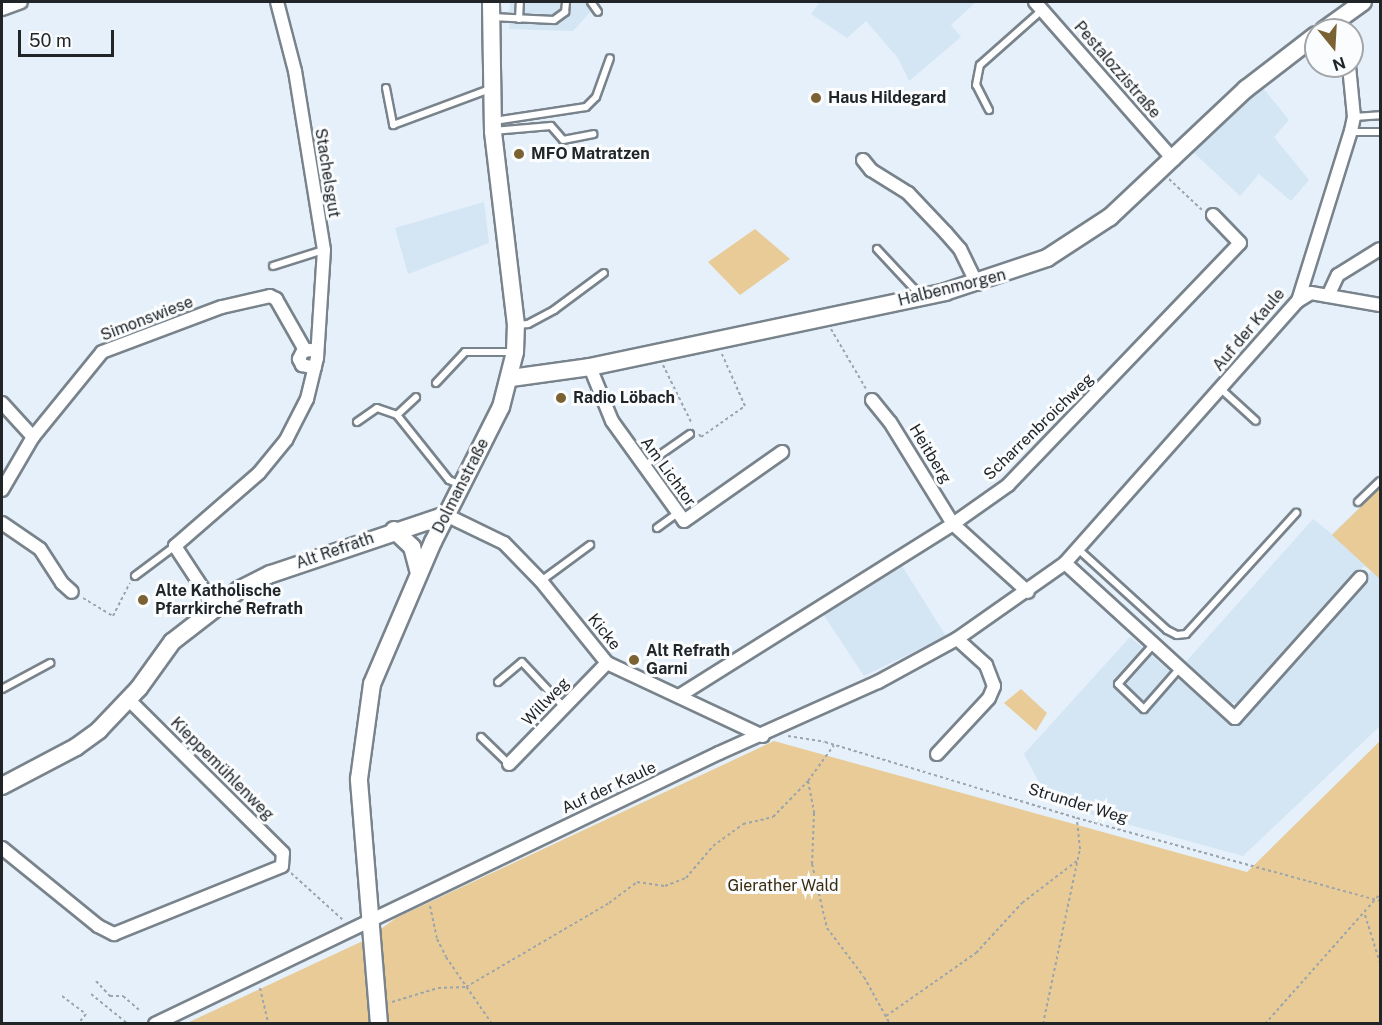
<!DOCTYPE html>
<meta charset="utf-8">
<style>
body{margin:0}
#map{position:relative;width:1382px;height:1025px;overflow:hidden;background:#e5f0fa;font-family:"Public Sans",sans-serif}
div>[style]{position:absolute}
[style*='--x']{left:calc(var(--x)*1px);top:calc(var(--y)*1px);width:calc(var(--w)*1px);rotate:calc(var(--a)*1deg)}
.built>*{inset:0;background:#d4e5f4}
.green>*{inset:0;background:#e8cb96}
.path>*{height:2px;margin-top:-1px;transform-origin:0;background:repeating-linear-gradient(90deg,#9ca5ac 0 3px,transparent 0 6px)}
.roads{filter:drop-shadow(2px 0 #79838b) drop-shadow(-2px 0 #79838b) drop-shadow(0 2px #79838b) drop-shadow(0 -2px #79838b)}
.lane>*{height:6px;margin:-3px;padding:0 3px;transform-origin:3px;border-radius:3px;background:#fff}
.street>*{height:12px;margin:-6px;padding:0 6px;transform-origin:6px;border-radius:6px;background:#fff}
.secondary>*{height:16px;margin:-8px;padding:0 8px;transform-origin:8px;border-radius:8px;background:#fff}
.dots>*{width:16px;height:16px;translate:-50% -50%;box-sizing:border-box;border:3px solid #fafcfe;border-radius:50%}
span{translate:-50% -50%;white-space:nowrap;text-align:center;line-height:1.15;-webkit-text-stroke:6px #fafcfe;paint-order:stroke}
.street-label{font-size:16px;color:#212528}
.poi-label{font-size:16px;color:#212528;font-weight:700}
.left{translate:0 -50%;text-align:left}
.park-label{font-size:16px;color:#3b2c10}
.frame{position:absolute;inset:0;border:3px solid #212528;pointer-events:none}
.north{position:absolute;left:1304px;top:18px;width:60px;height:60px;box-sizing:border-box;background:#fafcfe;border:2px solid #a3a6a8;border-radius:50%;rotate:162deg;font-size:16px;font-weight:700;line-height:24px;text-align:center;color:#212528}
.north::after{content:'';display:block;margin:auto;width:21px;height:27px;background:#7a6233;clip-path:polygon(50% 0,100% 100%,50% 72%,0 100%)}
.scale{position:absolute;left:18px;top:30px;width:96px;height:27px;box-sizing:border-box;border:3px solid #212528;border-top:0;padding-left:8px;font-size:18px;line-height:21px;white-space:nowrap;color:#212528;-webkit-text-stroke:4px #fafcfe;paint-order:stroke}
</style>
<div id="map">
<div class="built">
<div style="clip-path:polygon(510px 2px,587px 2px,593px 9px,573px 31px,509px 29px)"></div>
<div style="clip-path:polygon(820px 2px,976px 2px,951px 25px,961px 37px,909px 81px,898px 58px,866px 21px,847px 38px,811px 14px)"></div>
<div style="clip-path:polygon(1263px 88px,1289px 120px,1274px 137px,1309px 180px,1291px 201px,1259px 174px,1240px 196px,1193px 152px)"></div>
<div style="clip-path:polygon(484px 202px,489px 243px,408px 274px,395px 228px)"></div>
<div style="clip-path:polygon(1380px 488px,1380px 726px,1243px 856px,1050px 803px,1024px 754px,1130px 637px,1234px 726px,1371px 571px,1364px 566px,1241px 703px,1226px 702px,1184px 664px,1313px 519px,1332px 534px)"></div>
<div style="clip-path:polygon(902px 566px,946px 636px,864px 676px,823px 614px)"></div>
</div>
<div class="green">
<div style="clip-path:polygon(755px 229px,790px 259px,740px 295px,708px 262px)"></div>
<div style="clip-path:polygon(1380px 488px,1380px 579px,1332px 535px)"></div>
<div style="clip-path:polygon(1021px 689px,1047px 713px,1036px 731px,1004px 703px)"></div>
<div style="clip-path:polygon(774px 741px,1247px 872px,1380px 741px,1380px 1023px,185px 1024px,367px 939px,396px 918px)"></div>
</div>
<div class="path">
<div style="--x:1169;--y:179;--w:45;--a:43.2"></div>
<div style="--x:831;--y:329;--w:69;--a:59.7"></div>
<div style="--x:663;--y:365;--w:66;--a:63.8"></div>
<div style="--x:699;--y:434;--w:4;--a:56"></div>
<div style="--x:701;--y:437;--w:54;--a:-35.2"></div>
<div style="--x:745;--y:406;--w:57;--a:-113.9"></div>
<div style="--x:83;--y:598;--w:35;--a:31"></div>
<div style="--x:113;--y:616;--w:37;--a:-63"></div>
<div style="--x:788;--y:736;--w:37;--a:9"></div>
<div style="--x:825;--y:742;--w:263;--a:16.8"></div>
<div style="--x:1077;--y:818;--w:314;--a:15.3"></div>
<div style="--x:808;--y:781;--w:33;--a:79"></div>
<div style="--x:814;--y:813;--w:51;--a:92.2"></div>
<div style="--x:812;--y:864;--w:66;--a:76.8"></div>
<div style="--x:827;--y:928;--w:61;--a:52.9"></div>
<div style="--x:864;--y:977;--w:54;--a:61"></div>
<div style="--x:291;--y:873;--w:69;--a:42"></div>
<div style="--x:430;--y:906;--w:34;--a:78"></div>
<div style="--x:437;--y:939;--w:20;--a:63"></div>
<div style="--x:446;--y:957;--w:81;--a:55.5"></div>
<div style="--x:1365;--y:915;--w:50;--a:72.6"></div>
<div style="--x:96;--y:981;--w:21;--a:47"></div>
<div style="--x:110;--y:996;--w:13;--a:0"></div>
<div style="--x:123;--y:996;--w:23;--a:41"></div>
<div style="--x:260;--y:988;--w:37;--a:77"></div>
<div style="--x:91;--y:994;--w:48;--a:39"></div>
<div style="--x:62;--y:996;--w:30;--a:37"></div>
<div style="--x:86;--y:1014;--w:13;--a:129"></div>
<div style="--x:392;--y:1002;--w:48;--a:-16.9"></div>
<div style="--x:438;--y:988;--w:28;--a:-2"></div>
<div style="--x:466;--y:987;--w:166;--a:-30.4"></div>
<div style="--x:609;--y:903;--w:35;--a:-37"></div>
<div style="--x:637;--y:882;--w:28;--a:8"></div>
<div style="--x:665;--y:886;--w:22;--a:-21"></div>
<div style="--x:686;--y:878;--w:42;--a:-49.8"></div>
<div style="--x:713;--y:846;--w:37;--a:-36"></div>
<div style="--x:743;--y:824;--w:31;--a:-13"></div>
<div style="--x:773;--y:817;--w:50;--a:-45.8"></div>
<div style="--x:808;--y:781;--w:44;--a:-54.2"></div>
<div style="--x:886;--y:1016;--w:110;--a:-35"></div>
<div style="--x:976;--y:953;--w:68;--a:-47.4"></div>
<div style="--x:1022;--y:903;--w:71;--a:-37.5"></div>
<div style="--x:1043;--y:1024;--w:179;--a:-78.1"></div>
<div style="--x:1080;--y:849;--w:31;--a:-96"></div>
<div style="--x:1265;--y:1024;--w:174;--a:-48.5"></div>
</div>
<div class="roads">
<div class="lane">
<div style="--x:591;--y:2;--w:12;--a:55"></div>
<div style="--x:491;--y:17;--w:63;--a:2.7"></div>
<div style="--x:554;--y:20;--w:14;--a:-36"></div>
<div style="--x:565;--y:12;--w:10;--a:-84"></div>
<div style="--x:519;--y:19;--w:17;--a:-87"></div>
<div style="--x:386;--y:88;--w:38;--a:79"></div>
<div style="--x:393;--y:125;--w:103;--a:-20.4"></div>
<div style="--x:989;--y:110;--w:28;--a:-117"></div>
<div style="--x:976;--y:85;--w:20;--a:-79"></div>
<div style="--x:980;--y:65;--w:83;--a:-41.6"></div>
<div style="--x:1354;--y:117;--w:26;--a:-4"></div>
<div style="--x:494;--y:121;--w:93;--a:-8.7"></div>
<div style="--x:586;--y:107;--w:14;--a:-45"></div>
<div style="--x:596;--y:97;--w:41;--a:-70.3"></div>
<div style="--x:493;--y:131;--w:58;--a:-4.9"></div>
<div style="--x:551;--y:126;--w:18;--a:49"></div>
<div style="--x:563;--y:140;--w:31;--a:-11"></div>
<div style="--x:1351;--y:132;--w:29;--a:0"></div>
<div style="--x:877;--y:249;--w:62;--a:47"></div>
<div style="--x:273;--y:266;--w:52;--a:-17.7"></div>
<div style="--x:518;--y:325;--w:10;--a:-6"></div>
<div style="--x:528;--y:324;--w:30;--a:-28"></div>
<div style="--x:554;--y:310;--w:62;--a:-36.5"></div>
<div style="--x:436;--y:383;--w:42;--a:-46.9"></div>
<div style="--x:465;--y:352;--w:50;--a:0"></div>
<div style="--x:1221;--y:389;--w:47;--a:42.4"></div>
<div style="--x:397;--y:415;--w:83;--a:51.3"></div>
<div style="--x:449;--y:480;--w:13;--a:23"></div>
<div style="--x:357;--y:422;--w:24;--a:-35"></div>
<div style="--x:377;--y:408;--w:21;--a:19"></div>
<div style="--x:397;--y:415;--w:26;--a:-43"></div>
<div style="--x:644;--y:466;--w:56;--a:-34.8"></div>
<div style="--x:1358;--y:502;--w:30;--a:-44"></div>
<div style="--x:657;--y:528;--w:24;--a:-36"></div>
<div style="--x:1078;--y:549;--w:120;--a:42.3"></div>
<div style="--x:1167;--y:630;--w:11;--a:27"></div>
<div style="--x:1177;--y:635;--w:9;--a:-6"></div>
<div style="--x:1186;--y:634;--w:164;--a:-47.7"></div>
<div style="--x:135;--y:576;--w:50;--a:-36.9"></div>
<div style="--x:541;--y:581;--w:61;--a:-36.3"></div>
<div style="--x:1153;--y:645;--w:52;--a:131.9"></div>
<div style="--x:1118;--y:684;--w:36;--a:44"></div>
<div style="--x:1144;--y:709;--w:53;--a:-48.8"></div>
<div style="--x:498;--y:682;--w:31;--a:-40"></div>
<div style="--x:522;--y:662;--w:62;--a:47"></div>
<div style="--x:2;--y:689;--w:55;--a:-28.4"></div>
<div style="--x:481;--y:737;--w:39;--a:44"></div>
</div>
<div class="street">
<div style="--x:1035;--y:2;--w:210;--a:48.7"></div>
<div style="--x:2;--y:9;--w:20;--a:-20"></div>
<div style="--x:863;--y:160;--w:13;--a:51"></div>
<div style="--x:871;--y:170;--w:44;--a:31.9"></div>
<div style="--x:908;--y:193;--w:55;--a:46.5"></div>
<div style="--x:946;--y:233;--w:21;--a:49"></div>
<div style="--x:960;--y:249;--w:39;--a:64"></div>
<div style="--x:1328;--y:296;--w:23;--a:-65"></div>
<div style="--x:1338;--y:275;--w:49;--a:-31.8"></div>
<div style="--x:1298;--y:301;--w:15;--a:-32"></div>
<div style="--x:1311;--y:293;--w:70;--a:9.9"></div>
<div style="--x:311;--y:350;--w:8;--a:173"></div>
<div style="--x:303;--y:351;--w:9;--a:117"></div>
<div style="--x:299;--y:359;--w:7;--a:63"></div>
<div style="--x:302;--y:365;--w:13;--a:13"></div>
<div style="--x:590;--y:367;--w:58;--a:67.8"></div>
<div style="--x:612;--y:421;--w:123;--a:54.2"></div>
<div style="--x:684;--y:521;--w:120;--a:-35.1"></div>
<div style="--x:872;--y:400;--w:28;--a:51"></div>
<div style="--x:890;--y:422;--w:120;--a:58.3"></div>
<div style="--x:953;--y:524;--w:101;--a:42.2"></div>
<div style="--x:2;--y:403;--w:46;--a:47.6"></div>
<div style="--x:2;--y:490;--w:61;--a:-59.7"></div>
<div style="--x:33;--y:437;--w:109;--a:-50.9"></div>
<div style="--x:102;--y:352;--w:128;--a:-20.6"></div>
<div style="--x:222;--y:307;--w:49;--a:-12.9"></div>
<div style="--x:270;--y:296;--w:7;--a:27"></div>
<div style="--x:276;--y:299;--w:59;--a:60.4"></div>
<div style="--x:446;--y:515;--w:64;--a:25.8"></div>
<div style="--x:504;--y:543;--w:53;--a:45.8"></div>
<div style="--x:541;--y:581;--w:105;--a:51.2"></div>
<div style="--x:607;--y:663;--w:172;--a:25.1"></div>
<div style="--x:2;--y:523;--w:46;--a:34.4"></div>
<div style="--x:40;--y:549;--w:40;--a:57.1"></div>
<div style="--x:62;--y:583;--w:13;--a:42"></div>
<div style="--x:1065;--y:563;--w:230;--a:42.4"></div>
<div style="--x:1235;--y:718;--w:188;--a:-48.2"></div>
<div style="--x:215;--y:607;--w:73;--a:-123.3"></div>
<div style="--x:175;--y:546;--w:111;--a:-41"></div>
<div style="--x:259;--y:473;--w:43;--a:-50.7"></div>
<div style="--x:286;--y:440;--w:46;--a:-62.9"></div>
<div style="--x:307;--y:399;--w:42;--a:-76.3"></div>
<div style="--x:317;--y:358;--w:108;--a:-86.3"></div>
<div style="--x:324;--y:250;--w:181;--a:-99.2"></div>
<div style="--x:295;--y:71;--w:71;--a:-104.6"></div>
<div style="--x:679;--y:696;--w:324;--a:-32.1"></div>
<div style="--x:953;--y:524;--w:67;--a:-35.3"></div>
<div style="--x:1008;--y:485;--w:335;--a:-46.2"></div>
<div style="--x:1240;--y:243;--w:39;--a:-134"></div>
<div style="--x:937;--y:754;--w:76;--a:-47.1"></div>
<div style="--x:989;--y:698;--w:13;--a:-67"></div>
<div style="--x:994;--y:686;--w:22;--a:-111"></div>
<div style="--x:986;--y:665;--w:39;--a:-138"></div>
<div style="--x:509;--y:764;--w:141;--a:-45.9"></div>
<div style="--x:2;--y:848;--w:124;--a:39.1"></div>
<div style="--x:98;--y:926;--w:18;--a:27"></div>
<div style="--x:114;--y:934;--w:181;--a:-22"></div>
<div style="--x:282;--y:866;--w:13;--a:-86"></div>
<div style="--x:283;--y:853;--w:217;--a:-135.2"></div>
<div style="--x:155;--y:1024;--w:626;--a:-25.66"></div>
<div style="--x:719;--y:753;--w:174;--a:-24.1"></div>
<div style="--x:878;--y:682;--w:90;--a:-28.6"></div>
<div style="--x:957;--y:639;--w:132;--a:-35.1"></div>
<div style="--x:1065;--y:563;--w:351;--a:-48.4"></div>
<div style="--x:1298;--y:301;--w:178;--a:-72.7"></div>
<div style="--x:1351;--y:131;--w:14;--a:-78"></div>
<div style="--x:1354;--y:117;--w:51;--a:-95.6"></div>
</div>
<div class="secondary">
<div style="--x:1324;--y:30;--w:48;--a:-35.7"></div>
<div style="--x:511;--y:378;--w:80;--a:-7.9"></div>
<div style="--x:590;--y:367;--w:363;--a:-11.9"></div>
<div style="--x:945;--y:292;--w:108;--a:-18.4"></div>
<div style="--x:1047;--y:258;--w:75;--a:-33.1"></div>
<div style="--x:1110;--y:217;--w:187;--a:-43.3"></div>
<div style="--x:1246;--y:89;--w:88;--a:-37.6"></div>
<div style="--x:394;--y:530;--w:25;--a:43"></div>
<div style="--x:412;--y:547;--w:27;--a:75"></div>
<div style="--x:2;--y:786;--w:84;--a:-27.8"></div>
<div style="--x:76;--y:747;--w:29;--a:-36"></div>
<div style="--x:99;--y:730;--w:58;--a:-46.4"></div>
<div style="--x:139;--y:688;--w:57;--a:-54.3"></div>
<div style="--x:172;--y:642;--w:85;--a:-37.8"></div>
<div style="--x:239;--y:590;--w:36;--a:-27"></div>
<div style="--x:271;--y:574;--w:185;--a:-18.6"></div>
<div style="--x:379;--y:1024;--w:246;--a:-94.7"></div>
<div style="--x:359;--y:779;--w:96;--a:-82.2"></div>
<div style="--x:372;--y:684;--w:155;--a:-66.8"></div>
<div style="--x:433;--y:542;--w:151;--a:-63.3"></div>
<div style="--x:501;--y:407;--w:57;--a:-75.7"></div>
<div style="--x:515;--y:352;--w:27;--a:-88"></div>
<div style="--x:516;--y:325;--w:195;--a:-96.8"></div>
<div style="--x:493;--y:131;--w:129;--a:-90.9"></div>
</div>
</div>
<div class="dots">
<div style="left:816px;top:98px;background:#7a6233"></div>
<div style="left:519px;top:154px;background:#7a6233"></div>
<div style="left:561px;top:398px;background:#7a6233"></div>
<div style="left:143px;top:600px;background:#7a6233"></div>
<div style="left:634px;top:660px;background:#7a6233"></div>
</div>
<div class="street-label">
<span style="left:1117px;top:70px;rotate:49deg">Pestalozzistraße</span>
<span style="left:327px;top:173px;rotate:81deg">Stachelsgut</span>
<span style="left:952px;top:288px;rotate:-14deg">Halbenmorgen</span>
<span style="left:147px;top:319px;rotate:-21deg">Simonswiese</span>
<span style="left:1249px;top:330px;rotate:-50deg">Auf der Kaule</span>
<span style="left:1039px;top:427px;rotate:-44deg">Scharrenbroichweg</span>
<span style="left:930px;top:454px;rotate:59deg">Heitberg</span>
<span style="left:668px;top:472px;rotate:54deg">Am Lichtor</span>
<span style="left:461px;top:486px;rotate:-63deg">Dolmanstraße</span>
<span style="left:335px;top:551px;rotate:-19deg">Alt Refrath</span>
<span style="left:604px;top:632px;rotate:51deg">Kicke</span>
<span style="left:546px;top:702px;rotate:-46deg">Willweg</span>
<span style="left:222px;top:769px;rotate:45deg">Kieppemühlenweg</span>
<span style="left:609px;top:788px;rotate:-25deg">Auf der Kaule</span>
<span style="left:1078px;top:804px;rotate:17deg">Strunder Weg</span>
</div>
<div class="poi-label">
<span class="left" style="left:828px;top:98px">Haus Hildegard</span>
<span class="left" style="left:531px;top:154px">MFO Matratzen</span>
<span class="left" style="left:573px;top:398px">Radio Löbach</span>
<span class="left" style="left:155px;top:600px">Alte Katholische<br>Pfarrkirche Refrath</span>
<span class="left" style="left:646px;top:660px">Alt Refrath<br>Garni</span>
</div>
<div class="park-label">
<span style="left:783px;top:886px">Gierather Wald</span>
</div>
<div class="frame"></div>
<div class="north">N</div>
<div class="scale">50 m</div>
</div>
